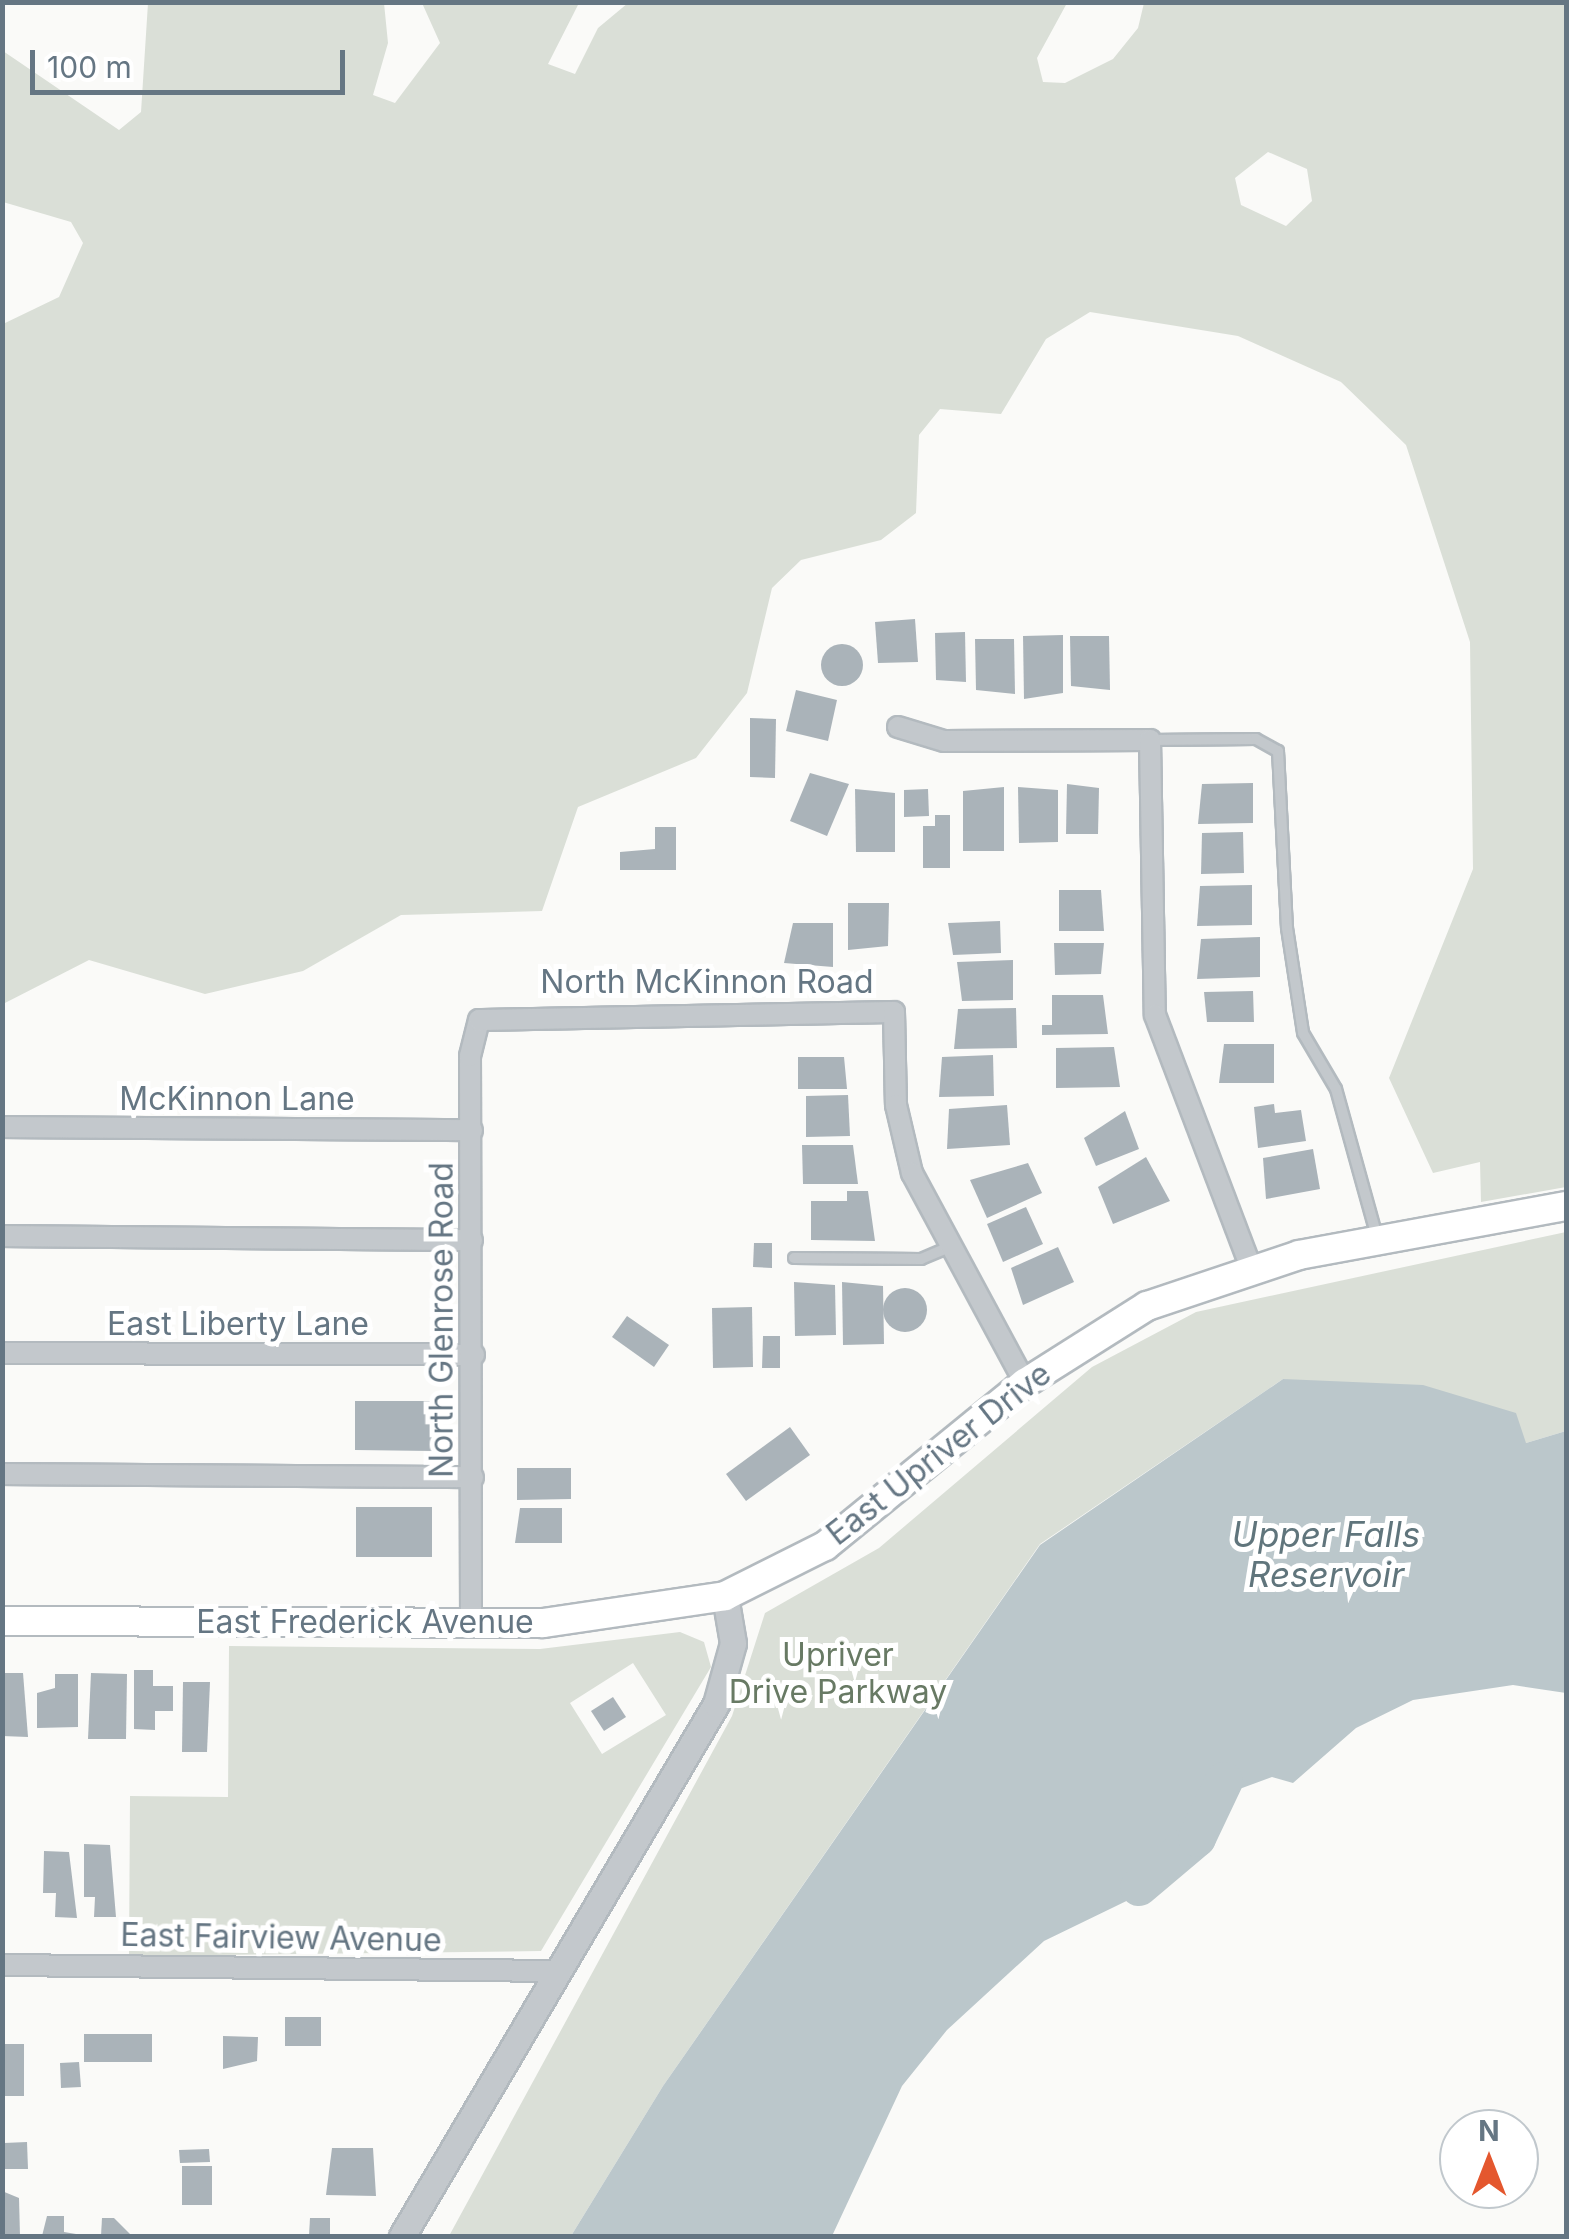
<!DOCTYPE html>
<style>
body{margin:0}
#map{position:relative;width:1569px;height:2239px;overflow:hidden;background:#fafaf8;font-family:Inter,sans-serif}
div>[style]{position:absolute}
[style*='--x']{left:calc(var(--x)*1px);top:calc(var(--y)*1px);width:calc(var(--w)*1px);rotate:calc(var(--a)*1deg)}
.green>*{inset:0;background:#dadfd7}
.water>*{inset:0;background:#bbc7cb}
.river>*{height:38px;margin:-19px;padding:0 19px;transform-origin:19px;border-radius:19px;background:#bbc7cb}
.building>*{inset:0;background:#aab3b9}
.round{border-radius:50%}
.roads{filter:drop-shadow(2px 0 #b3babf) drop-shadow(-2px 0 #b3babf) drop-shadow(0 2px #b3babf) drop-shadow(0 -2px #b3babf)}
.service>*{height:10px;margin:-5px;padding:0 5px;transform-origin:5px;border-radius:5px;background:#c3c8cc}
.minor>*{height:20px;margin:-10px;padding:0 10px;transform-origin:10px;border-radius:10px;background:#c3c8cc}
.tertiary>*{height:25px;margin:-12.5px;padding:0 12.5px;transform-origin:12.5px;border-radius:12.5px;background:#c3c8cc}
.secondary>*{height:28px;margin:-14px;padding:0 14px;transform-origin:14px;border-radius:14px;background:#fff}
span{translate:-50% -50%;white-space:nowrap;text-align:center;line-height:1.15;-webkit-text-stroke:10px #fff;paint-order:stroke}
.street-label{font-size:32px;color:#657683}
.park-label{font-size:32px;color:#687a64}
.water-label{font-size:35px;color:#60757c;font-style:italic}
.frame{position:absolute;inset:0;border:5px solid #657683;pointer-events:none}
.north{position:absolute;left:1439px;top:2109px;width:100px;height:100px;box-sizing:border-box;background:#fff;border:2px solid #c1c8cd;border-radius:50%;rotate:0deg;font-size:28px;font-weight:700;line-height:40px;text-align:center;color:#657683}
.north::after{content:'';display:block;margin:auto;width:35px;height:45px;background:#e4572e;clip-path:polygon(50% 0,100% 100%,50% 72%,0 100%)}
.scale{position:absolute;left:30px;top:50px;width:315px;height:45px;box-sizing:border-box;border:5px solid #657683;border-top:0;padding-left:12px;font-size:30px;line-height:35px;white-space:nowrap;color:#657683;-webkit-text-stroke:8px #fff;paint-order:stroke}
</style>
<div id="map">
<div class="green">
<div style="clip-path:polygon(evenodd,1185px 3px,1566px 3px,1566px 1187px,1481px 1202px,1480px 1162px,1433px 1173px,1389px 1078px,1473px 869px,1470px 642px,1406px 445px,1341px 382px,1238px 336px,1090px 312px,1046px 339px,1001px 414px,940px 409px,919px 435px,916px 513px,881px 540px,801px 560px,772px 588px,747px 693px,696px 758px,578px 807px,542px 911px,401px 915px,303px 971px,205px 994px,89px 960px,3px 1004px,3px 324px,59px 297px,83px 243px,71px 222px,3px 202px,3px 51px,119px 130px,141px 112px,148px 3px,384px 3px,388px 43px,373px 95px,395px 103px,440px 43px,422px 3px,579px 3px,548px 64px,575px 74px,598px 28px,628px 3px,1067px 3px,1037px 58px,1043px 82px,1065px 83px,1113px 59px,1138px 28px,1144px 3px,1185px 3px,1268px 152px,1307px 169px,1312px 201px,1286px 226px,1241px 205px,1235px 178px,1268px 152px)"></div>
<div style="clip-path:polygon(1566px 1232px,1566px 1431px,1526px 1443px,1283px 1379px,1040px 1544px,663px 2086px,571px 2236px,449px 2236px,732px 1716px,765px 1613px,879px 1548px,1092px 1367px,1196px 1312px)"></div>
<div style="clip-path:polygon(evenodd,680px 1632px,704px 1642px,711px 1667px,541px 1951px,129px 1956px,130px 1796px,228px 1797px,229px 1646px,540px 1649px,680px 1632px,633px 1663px,666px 1715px,602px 1754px,570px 1703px,633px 1663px)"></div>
</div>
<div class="water">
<div style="clip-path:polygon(1283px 1379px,1423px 1385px,1516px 1413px,1526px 1443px,1566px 1431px,1566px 1693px,1513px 1685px,1413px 1700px,1356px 1728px,1293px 1783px,1272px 1777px,1234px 1791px,1145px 1892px,1044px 1941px,947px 2030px,902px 2086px,832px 2236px,571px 2236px,663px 2086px,1040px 1545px)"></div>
</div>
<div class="river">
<div style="--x:1139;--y:1887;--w:76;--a:-40.2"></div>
<div style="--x:1197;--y:1838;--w:63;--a:-64.7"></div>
</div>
<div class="building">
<div style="clip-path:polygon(915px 619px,918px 662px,878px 663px,875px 622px)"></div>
<div style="clip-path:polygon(965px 632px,966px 682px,936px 680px,935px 633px)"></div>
<div style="clip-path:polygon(1063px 635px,1063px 693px,1024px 699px,1023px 636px)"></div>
<div style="clip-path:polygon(1070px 636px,1109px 636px,1110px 690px,1071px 686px)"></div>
<div style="clip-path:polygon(975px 639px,1014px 639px,1015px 694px,976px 690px)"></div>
<div class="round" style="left:821px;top:644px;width:42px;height:42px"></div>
<div style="clip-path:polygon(796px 690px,837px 700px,828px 741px,786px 731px)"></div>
<div style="clip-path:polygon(750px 718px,776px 719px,775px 778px,750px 777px)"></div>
<div style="clip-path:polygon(810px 773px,849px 784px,827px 836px,790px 821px)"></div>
<div style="clip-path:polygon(1253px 783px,1253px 823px,1198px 824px,1202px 784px)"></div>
<div style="clip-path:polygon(1067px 784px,1099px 788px,1098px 834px,1066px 834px)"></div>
<div style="clip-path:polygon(1004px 787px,1004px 851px,963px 851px,963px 791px)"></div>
<div style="clip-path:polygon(1018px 787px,1058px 790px,1058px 842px,1019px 843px)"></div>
<div style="clip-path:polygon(855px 789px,895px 793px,895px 852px,856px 852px)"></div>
<div style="clip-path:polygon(928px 789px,929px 816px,904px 817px,904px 790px)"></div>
<div style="clip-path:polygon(935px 815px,950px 815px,950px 868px,923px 868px,923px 826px,935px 826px)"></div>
<div style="clip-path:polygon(655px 827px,676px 827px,676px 870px,620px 870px,620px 852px,655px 849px)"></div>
<div style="clip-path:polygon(1243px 832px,1244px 873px,1201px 874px,1202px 833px)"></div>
<div style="clip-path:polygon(1252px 885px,1252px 925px,1197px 926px,1200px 886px)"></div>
<div style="clip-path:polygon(1059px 890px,1101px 890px,1104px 931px,1059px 931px)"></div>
<div style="clip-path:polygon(848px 903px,889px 903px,888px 946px,848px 950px)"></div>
<div style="clip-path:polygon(1000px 921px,1001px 953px,953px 955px,948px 923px)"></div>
<div style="clip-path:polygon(793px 923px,833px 923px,833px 967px,784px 963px)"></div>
<div style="clip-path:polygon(1260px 937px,1260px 977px,1197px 979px,1201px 939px)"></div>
<div style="clip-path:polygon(1054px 943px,1104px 943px,1101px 974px,1055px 975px)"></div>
<div style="clip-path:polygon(1013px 960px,1013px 1000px,962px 1001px,957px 962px)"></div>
<div style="clip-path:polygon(1253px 991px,1254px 1022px,1207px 1022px,1204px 992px)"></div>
<div style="clip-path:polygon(1052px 995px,1103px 995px,1108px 1034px,1042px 1035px,1042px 1025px,1052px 1025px)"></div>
<div style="clip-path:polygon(1016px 1008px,1017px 1048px,954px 1049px,958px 1009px)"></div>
<div style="clip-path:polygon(1224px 1044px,1274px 1044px,1274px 1083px,1219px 1083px)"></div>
<div style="clip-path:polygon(1114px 1047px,1120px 1087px,1056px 1088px,1056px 1048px)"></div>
<div style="clip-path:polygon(993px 1055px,994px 1096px,939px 1097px,942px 1057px)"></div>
<div style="clip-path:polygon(798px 1057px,844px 1057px,847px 1089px,798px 1089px)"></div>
<div style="clip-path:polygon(848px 1095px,850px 1136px,806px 1137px,806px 1096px)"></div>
<div style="clip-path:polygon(1274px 1104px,1275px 1113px,1301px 1110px,1306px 1141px,1258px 1148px,1254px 1107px)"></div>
<div style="clip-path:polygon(1007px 1105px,1010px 1145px,947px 1149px,949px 1109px)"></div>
<div style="clip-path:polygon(1125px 1111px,1139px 1149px,1096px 1166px,1084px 1138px)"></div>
<div style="clip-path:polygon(802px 1145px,853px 1145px,858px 1184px,803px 1184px)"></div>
<div style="clip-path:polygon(1313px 1149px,1320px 1189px,1266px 1199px,1263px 1158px)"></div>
<div style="clip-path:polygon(1146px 1157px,1170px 1201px,1113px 1224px,1098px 1187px)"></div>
<div style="clip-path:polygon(1028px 1163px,1042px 1193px,987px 1218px,970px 1180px)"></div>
<div style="clip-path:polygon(847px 1191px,868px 1191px,875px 1241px,811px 1240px,811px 1201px,847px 1201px)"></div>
<div style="clip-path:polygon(1026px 1207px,1043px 1244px,1003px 1262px,987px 1224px)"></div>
<div style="clip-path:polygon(754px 1243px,772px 1243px,772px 1268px,753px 1267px)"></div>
<div style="clip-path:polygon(1058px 1247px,1074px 1282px,1023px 1305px,1011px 1268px)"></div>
<div style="clip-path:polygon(794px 1282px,835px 1285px,836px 1335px,795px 1336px)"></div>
<div style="clip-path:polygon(842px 1282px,883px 1286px,884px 1344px,843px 1345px)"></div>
<div class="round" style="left:883px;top:1288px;width:44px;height:44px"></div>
<div style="clip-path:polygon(752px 1307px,753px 1367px,713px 1368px,712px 1308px)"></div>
<div style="clip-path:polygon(627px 1316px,669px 1345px,654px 1367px,612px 1337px)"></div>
<div style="clip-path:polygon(763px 1336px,780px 1336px,780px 1368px,762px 1368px)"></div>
<div style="clip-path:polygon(355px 1401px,432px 1401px,432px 1451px,355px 1450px)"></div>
<div style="clip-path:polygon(790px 1427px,810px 1455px,746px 1501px,726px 1474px)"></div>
<div style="clip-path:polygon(517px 1468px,571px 1468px,571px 1499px,517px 1500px)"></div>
<div style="clip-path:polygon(356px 1507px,432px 1507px,432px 1557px,356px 1557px)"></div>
<div style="clip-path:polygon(520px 1508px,562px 1508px,562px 1543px,515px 1543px)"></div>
<div style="clip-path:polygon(134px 1670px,153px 1670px,153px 1686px,173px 1686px,173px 1711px,155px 1711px,155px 1730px,134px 1729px)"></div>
<div style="clip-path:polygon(2px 1673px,23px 1673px,28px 1737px,2px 1736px)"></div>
<div style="clip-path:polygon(91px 1673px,127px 1674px,126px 1739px,88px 1739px)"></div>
<div style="clip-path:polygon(55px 1674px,78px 1674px,78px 1727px,37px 1728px,37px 1693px,55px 1688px)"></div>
<div style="clip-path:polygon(183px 1682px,210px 1682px,207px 1752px,182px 1752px)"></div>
<div style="clip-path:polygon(613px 1697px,626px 1717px,604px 1731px,591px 1711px)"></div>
<div style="clip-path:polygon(84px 1844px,110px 1845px,116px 1917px,94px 1917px,95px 1897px,84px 1897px)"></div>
<div style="clip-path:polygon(44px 1851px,69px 1852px,77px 1918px,55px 1917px,56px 1893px,43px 1893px)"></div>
<div style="clip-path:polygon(285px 2017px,321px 2017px,321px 2046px,285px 2046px)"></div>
<div style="clip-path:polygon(84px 2034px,152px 2034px,152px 2062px,84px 2062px)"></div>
<div style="clip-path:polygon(223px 2036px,258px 2037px,257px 2061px,223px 2069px)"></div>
<div style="clip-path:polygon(2px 2044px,24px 2044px,24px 2096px,2px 2096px)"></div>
<div style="clip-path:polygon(79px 2062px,81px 2087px,61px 2088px,60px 2063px)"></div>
<div style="clip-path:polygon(27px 2142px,28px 2169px,5px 2169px,4px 2143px)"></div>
<div style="clip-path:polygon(332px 2148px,373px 2148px,376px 2196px,326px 2195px)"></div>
<div style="clip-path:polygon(209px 2149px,210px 2162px,180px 2163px,179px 2150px)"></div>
<div style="clip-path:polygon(182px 2166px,212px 2166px,212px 2205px,182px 2205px)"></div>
<div style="clip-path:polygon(2px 2191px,19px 2198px,20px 2236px,2px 2236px)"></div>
<div style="clip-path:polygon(47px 2216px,64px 2216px,64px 2232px,88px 2236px,42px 2236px)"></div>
<div style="clip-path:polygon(102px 2218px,114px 2218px,132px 2236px,101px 2236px)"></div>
<div style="clip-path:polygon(310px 2218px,330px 2218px,330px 2236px,309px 2236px)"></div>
</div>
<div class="roads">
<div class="service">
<div style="--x:1150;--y:740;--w:106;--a:-0.5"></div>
<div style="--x:1256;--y:739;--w:25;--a:29"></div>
<div style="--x:1278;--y:751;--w:177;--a:87.1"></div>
<div style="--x:1287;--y:928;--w:106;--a:81.3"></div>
<div style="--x:1303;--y:1033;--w:65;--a:59.5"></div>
<div style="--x:1336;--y:1089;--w:154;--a:74.5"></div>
<div style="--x:794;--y:1258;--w:127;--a:0.5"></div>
<div style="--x:921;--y:1259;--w:28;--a:-23"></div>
</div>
<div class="minor">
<div style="--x:898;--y:727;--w:48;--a:16.9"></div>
<div style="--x:944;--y:741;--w:206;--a:-0.3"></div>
<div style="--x:1150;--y:740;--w:275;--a:89"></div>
<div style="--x:1155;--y:1015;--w:271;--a:69.2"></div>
<div style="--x:2;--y:1127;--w:470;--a:0.4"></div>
<div style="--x:2;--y:1236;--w:470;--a:0.5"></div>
<div style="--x:2;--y:1353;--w:472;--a:0.2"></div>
<div style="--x:2;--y:1474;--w:471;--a:0.4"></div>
<div style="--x:471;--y:1623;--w:567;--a:-90.1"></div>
<div style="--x:470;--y:1056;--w:37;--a:-76"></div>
<div style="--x:479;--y:1020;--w:415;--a:-1.1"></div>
<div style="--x:894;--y:1012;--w:93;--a:88.8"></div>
<div style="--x:896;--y:1105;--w:70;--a:76.8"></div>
<div style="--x:912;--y:1173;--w:238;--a:61.7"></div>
<div style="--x:2;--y:1965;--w:556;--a:0.62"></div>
</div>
<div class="tertiary">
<div style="--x:402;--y:2236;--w:618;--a:-59.45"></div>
<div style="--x:716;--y:1704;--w:63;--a:-74.4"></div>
<div style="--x:733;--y:1643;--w:48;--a:-99.7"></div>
</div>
<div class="secondary">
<div style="--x:2;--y:1621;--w:541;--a:0.21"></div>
<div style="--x:543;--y:1623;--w:184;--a:-8.4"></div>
<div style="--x:725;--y:1596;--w:112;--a:-26.6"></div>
<div style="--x:825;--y:1546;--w:258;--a:-39.2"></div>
<div style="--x:1025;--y:1383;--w:144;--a:-32.3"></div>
<div style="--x:1147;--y:1306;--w:160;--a:-18.5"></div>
<div style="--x:1299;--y:1255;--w:271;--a:-10.4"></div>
</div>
</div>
<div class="street-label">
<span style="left:707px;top:982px">North McKinnon Road</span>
<span style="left:237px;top:1099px">McKinnon Lane</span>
<span style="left:442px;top:1320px;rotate:-90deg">North Glenrose Road</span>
<span style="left:238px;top:1324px">East Liberty Lane</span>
<span style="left:939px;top:1454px;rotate:-38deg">East Upriver Drive</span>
<span style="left:365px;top:1622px">East Frederick Avenue</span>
<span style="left:281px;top:1938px;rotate:1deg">East Fairview Avenue</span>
</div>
<div class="park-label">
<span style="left:838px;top:1674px">Upriver<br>Drive Parkway</span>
</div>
<div class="water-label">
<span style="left:1326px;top:1554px">Upper Falls<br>Reservoir</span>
</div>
<div class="frame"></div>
<div class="north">N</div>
<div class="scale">100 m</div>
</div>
